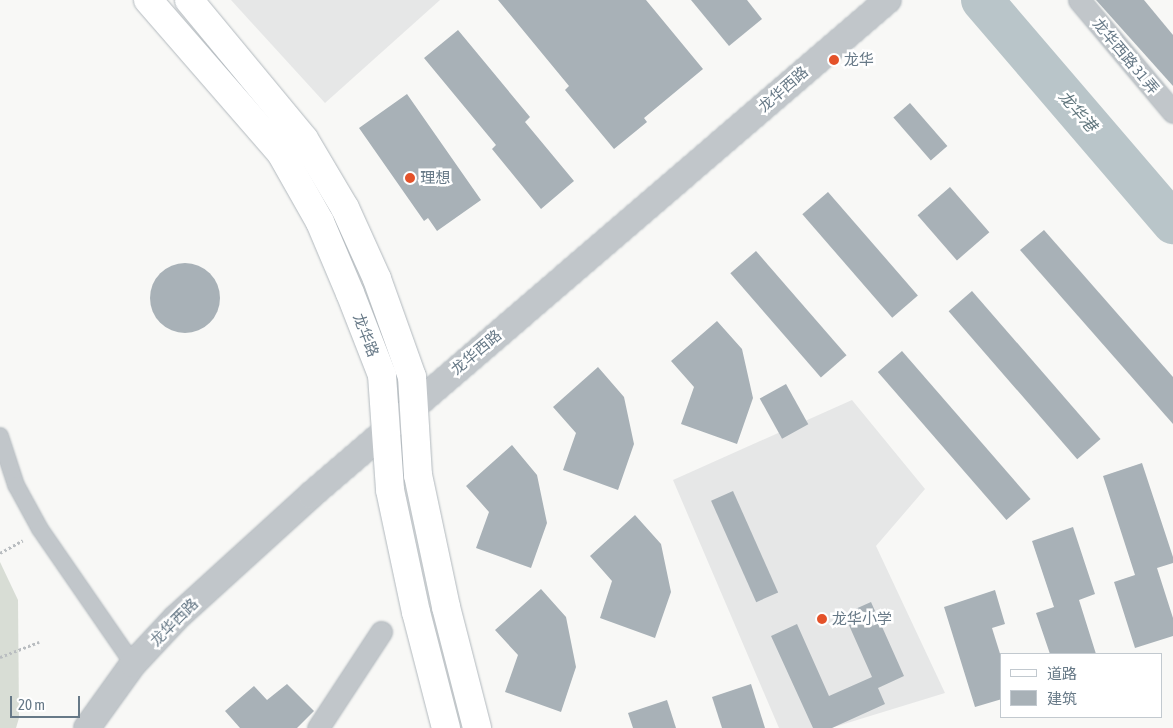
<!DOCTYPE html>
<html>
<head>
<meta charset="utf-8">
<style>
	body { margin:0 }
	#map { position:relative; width:1173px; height:728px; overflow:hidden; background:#f8f8f6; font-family:"Asap Condensed","Noto Sans SC",sans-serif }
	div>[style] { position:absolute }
	.built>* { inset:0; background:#e6e7e7 }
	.green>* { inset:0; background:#d8ddd5 }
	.river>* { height:42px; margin:-21px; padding:0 21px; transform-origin:21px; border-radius:21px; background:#b9c5c9 }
	.building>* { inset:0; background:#a8b1b7; transform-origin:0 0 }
	.round { border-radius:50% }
	.path>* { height:3px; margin-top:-1.5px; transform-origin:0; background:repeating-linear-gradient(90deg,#b9bdc0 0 2.5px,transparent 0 5px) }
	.roads { filter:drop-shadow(0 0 1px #b1b8bd) drop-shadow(0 0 1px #b1b8bd) }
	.pedestrian>* { height:16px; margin:-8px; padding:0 8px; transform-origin:8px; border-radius:8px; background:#c1c6ca }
	.minor>* { height:21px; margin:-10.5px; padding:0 10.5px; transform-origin:10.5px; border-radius:10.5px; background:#c1c6ca }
	.tertiary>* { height:26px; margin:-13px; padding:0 13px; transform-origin:13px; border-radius:13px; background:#c1c6ca }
	.secondary>* { height:28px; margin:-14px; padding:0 14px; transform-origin:14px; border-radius:14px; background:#fff }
	.dots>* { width:14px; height:14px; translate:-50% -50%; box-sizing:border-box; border:2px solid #fff; border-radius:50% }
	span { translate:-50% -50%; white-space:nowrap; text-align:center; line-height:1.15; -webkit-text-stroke:5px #fff; paint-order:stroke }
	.street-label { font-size:15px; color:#677987 }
	.poi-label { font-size:15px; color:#677987 }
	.left { translate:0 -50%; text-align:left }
	.water-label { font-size:16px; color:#5e747b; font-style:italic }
	.legend { position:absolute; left:1000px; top:653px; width:162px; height:65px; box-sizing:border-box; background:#fff; border:1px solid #c2c9cf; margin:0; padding:6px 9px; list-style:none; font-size:15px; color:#677987 }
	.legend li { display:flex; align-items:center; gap:10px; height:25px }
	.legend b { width:25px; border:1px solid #c2c9cf }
	.scale { position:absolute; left:10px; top:696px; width:70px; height:22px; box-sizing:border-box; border:2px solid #677987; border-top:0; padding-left:6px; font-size:15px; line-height:18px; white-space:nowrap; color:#677987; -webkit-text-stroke:4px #fff; paint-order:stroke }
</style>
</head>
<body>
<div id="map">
	<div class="built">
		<div style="clip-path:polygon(231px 0,440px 0,325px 103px)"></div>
		<div style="clip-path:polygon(852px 400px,925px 489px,876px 546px,945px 693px,831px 728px,779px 728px,673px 480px)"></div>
	</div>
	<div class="green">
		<div style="clip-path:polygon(0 562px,18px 600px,19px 718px,16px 728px,0 728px)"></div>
	</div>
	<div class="river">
		<div style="left:982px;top:0;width:294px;rotate:49.4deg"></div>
	</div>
	<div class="building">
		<div style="clip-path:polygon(498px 0,646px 0,703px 69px,644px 118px,647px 122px,614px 149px,565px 90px,569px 86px)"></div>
		<div style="clip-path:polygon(691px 0,747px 0,762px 19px,729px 46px)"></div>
		<div style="clip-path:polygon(1096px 0,1144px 0,1173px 35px,1173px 86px)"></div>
		<div style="clip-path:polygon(458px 30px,530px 117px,525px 122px,574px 181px,541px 209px,492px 149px,496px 145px,424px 58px)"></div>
		<div style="clip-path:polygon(407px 94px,481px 200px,437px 231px,428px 218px,424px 221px,359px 128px)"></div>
		<div style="left:910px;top:103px;width:57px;height:22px;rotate:49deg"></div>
		<div style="left:950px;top:187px;width:60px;height:43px;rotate:49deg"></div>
		<div style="left:828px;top:192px;width:137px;height:34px;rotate:49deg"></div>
		<div style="clip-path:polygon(1044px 230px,1173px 377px,1173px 424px,1020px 250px)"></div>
		<div style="left:756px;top:251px;width:138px;height:34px;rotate:49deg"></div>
		<div class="round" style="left:150px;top:263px;width:70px;height:70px"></div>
		<div style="left:972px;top:291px;width:196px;height:31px;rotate:49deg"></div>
		<div style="clip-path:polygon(717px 321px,742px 349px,753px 398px,737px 444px,681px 424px,694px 387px,671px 361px)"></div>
		<div style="left:902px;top:351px;width:196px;height:32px;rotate:49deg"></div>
		<div style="clip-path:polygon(598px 367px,624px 397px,634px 444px,618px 490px,563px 470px,576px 433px,553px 407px)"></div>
		<div style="left:786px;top:384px;width:46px;height:30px;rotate:61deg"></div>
		<div style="clip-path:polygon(512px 445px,537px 475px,547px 523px,531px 568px,476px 548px,489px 512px,466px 486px)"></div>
		<div style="clip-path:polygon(1142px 463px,1173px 557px,1173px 563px,1157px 568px,1173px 618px,1173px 636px,1135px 648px,1114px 582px,1135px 575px,1103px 476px)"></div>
		<div style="left:733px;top:491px;width:111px;height:24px;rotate:66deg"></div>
		<div style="clip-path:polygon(635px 515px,661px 544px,671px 592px,655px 638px,600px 618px,612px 581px,590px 556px)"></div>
		<div style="clip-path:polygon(1073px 527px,1095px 594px,1079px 600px,1096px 654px,1050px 654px,1036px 613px,1054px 607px,1032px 541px)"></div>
		<div style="clip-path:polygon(541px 589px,566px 617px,576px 667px,561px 712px,505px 692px,518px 655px,495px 630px)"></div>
		<div style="clip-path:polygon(995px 590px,1005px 624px,992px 628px,1002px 660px,1002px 699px,975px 707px,944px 607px)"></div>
		<div style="clip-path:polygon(871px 602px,904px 676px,878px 688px,885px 704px,832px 728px,813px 728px,771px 636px,797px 624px,829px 696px,872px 677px,844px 614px)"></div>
		<div style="clip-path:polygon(287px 684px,314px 711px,297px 728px,240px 728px,225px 711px,254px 686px,267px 700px)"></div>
		<div style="clip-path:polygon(751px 684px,765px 728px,722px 728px,712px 697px)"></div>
		<div style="clip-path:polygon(667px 700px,676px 728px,633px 728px,628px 713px)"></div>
	</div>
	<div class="path">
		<div style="left:0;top:553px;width:26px;rotate:-29deg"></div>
		<div style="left:0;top:657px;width:42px;rotate:-21deg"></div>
	</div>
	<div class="roads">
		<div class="pedestrian">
			<div style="left:0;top:436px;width:52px;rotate:71.9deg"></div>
			<div style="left:16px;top:485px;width:50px;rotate:61.4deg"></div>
			<div style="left:40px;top:529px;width:164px;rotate:55.4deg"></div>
		</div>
		<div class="minor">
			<div style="left:1079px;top:0;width:146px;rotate:50deg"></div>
			<div style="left:318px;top:728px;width:115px;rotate:-56.7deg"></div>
		</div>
		<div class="tertiary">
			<div style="left:87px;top:728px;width:79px;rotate:-54.3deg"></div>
			<div style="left:133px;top:664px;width:63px;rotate:-46.9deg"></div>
			<div style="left:176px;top:618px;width:183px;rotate:-42.3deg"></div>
			<div style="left:311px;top:495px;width:760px;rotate:-40.63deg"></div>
		</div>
		<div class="secondary">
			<div style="left:148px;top:0;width:203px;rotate:49deg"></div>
			<div style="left:281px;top:153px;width:79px;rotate:60.5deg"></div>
			<div style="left:320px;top:222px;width:77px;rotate:67.1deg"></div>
			<div style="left:350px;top:293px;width:88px;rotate:68.7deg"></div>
			<div style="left:382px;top:375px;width:115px;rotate:86deg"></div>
			<div style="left:390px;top:490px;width:125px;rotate:78deg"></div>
			<div style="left:416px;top:612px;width:120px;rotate:75.5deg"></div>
			<div style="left:189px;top:0;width:180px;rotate:50.4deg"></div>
			<div style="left:304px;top:139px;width:80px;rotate:59.3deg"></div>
			<div style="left:345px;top:208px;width:78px;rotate:65.7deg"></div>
			<div style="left:377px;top:279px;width:104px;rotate:70.3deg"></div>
			<div style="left:412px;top:377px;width:98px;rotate:86.5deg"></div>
			<div style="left:418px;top:475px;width:135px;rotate:78deg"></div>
			<div style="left:446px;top:607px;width:125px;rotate:75.6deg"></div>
		</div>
	</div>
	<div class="dots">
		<div style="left:834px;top:60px;background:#e4522a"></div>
		<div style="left:410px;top:178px;background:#e4522a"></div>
		<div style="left:822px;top:619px;background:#e4522a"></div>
	</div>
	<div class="street-label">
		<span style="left:1126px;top:56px;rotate:50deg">龙华西路 31 弄</span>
		<span style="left:783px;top:89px;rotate:-41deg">龙华西路</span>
		<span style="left:366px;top:335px;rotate:69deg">龙华路</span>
		<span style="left:476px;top:352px;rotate:-40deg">龙华西路</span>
		<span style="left:174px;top:622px;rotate:-45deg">龙华西路</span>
	</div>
	<div class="poi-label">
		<span class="left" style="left:844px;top:60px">龙华</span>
		<span class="left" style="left:420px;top:178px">理想</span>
		<span class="left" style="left:832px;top:619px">龙华小学</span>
	</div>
	<div class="water-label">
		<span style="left:1078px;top:111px;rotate:49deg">龙华港</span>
	</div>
	<ul class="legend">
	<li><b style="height:6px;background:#fff"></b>道路</li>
	<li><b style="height:14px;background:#a8b1b7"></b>建筑</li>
	</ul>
	<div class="scale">20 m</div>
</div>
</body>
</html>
